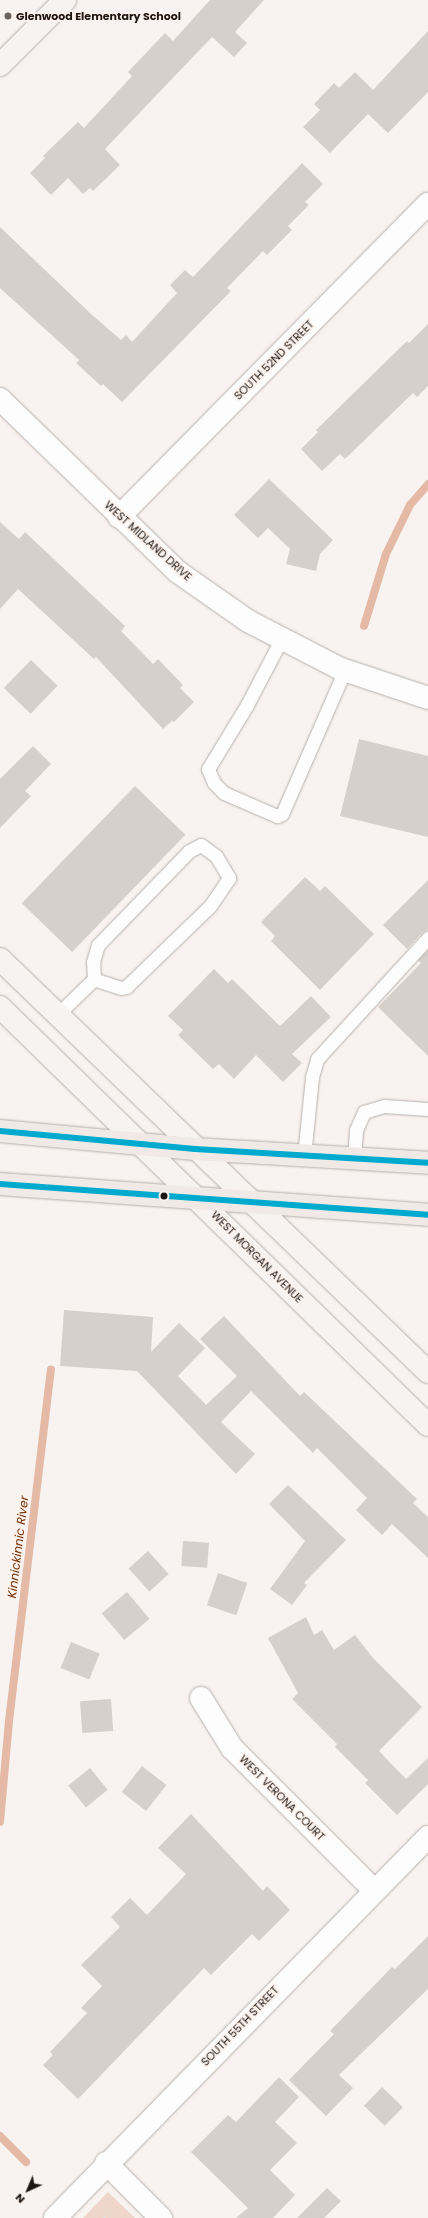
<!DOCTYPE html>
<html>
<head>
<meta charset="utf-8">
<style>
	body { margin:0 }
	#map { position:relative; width:428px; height:2218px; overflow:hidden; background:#f8f3f0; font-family:Poppins,sans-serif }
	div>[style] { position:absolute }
	.green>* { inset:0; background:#eed6cb }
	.stream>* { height:8px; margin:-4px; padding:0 4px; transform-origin:4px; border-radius:4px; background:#e4baa6 }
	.building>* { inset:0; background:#d6d0cc; transform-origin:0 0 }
	.path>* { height:2.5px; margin-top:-1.25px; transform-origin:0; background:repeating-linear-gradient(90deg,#e1dfdf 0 1px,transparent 0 4px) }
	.roads { filter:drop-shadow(0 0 1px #b7b0ad) drop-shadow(0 0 1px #b7b0ad) }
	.lane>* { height:13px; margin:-6.5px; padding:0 6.5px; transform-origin:6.5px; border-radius:6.5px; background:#fefdfd }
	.street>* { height:22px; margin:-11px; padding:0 11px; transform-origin:11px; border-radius:11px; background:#fefdfd }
	.secondary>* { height:22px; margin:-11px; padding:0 11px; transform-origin:11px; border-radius:11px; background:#f6f3f1 }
	.primary>* { height:22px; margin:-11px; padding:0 11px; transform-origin:11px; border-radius:11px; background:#f0e9e5 }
	.bus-1>* { height:6px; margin:-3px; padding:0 3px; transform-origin:3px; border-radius:3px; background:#00a9ce }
	.dots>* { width:11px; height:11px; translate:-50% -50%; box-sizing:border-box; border:2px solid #fcf2ed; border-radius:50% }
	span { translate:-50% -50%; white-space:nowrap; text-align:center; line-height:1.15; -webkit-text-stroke:4px #fcf2ed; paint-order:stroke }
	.poi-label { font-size:11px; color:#1d1511; font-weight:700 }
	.left { translate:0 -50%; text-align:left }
	.street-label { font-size:11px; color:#1d1511 }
	.water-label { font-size:12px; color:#742f03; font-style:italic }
	.north { position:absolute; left:8px; top:2170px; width:40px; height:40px; -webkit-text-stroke:3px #fcf2ed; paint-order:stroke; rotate:224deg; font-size:11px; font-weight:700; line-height:16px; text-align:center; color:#1d1511 }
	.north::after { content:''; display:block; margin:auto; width:14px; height:18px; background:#1d1511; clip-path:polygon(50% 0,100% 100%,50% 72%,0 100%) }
</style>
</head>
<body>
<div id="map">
	<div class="green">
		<div style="clip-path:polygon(108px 2192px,135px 2218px,83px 2218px)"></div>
	</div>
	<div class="stream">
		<div style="left:364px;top:626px;width:75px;rotate:-73deg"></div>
		<div style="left:386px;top:554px;width:55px;rotate:-63.9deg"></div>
		<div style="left:410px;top:505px;width:28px;rotate:-49deg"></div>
		<div style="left:0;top:1822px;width:101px;rotate:-84.9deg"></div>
		<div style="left:9px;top:1721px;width:354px;rotate:-83.2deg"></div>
		<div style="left:0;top:2136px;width:37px;rotate:45deg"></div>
	</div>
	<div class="building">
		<div style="clip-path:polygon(210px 0,264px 0,235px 32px,247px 43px,234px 57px,212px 37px,105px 149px,120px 165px,93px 191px,90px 188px,83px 194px,68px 178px,51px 195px,30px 173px,45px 158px,43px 156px,78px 122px,84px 128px,132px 76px,128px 72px,165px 33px,173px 41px)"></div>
		<div style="clip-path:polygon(428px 31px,428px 92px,388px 133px,368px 114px,330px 153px,303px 127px,320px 110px,314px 104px,334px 83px,339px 88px,355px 72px,373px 90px)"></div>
		<div style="clip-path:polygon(302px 163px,323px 184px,305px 202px,309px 205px,288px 226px,292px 230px,267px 255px,263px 251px,227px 288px,231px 291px,122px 402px,103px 384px,101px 386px,76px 363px,79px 360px,0 288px,0 227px,90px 313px,121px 340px,126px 335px,132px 342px,177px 293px,170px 285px,185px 270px,193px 277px)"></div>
		<div style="clip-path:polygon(428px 324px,428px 386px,417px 397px,413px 393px,345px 459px,340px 454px,322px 471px,301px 449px,318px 432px,316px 430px,407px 341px,409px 343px)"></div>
		<div style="clip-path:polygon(269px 479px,333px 540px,320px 554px,316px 571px,286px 564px,290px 549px,268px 528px,258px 538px,234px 515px)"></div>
		<div style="clip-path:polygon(0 522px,19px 539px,25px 532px,125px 626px,121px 631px,153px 664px,158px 659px,183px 685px,180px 688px,194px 702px,174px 722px,172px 721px,163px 729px,96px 657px,94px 659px,18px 589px,0 609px)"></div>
		<div style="left:31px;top:660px;width:37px;height:39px;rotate:44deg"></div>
		<div style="clip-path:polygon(359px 739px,428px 756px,428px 837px,340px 816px)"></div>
		<div style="clip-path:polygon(33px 746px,51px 764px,25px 791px,31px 796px,0 828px,0 779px)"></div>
		<div style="left:135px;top:786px;width:70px;height:163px;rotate:44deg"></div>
		<div style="clip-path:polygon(305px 877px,320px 891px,325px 886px,374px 934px,320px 990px,271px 941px,275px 936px,261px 922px)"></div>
		<div style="clip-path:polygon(428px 880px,428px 930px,422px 933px,407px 949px,383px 925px)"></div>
		<div style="clip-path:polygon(428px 950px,428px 1056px,378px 1007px,421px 963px,418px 960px)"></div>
		<div style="clip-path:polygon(214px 969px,228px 983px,232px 979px,280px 1026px,311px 996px,331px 1017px,292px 1054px,302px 1063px,283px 1082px,256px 1055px,234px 1079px,219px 1064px,213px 1069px,178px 1035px,183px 1030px,168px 1016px)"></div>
		<div style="clip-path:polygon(64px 1310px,153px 1317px,151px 1352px,179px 1323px,205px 1348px,178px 1376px,206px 1405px,237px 1376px,200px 1339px,224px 1316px,300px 1396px,304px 1392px,417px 1499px,413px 1503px,428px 1517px,428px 1558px,392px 1524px,382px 1535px,356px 1510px,367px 1498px,317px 1448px,313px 1453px,251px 1391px,221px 1422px,255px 1454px,236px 1474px,137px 1371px,60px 1366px)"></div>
		<div style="clip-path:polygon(288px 1485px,346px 1540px,304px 1583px,307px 1585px,292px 1605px,270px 1589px,305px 1541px,269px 1504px)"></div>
		<div style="left:183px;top:1541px;width:26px;height:25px;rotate:4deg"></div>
		<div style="left:148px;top:1551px;width:31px;height:26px;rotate:48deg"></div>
		<div style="left:218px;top:1573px;width:31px;height:34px;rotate:19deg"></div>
		<div style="left:127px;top:1592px;width:35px;height:33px;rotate:50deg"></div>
		<div style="clip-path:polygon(306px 1617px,314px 1635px,322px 1630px,334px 1650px,355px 1635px,373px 1658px,422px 1707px,379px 1751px,406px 1779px,428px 1758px,428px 1784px,397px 1815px,365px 1783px,368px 1780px,335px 1747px,337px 1744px,292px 1699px,298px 1693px,268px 1638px)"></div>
		<div style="left:71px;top:1642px;width:31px;height:28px;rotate:22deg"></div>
		<div style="left:111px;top:1699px;width:32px;height:31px;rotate:86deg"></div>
		<div style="left:142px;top:1766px;width:31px;height:33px;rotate:38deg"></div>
		<div style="left:90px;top:1768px;width:28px;height:28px;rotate:51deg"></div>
		<div style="clip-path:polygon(191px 1814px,263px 1891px,267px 1886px,290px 1910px,259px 1941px,252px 1934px,211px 1975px,204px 1968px,78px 2099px,43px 2065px,53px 2055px,50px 2052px,87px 2013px,81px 2008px,102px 1986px,81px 1965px,120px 1927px,111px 1917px,130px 1898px,147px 1915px,186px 1874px,158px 1848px)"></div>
		<div style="clip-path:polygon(428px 1936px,428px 1989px,339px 2075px,353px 2088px,326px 2116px,289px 2080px,334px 2034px,330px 2031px,392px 1967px,395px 1969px)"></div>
		<div style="clip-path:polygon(279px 2077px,299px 2097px,275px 2122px,297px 2143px,270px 2170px,295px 2195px,273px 2218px,236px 2218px,248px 2208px,191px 2152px,228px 2115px,236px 2122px)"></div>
		<div style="left:382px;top:2087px;width:29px;height:26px;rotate:44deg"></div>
		<div style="clip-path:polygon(327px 2188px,341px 2201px,324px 2218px,297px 2218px)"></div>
	</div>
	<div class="path">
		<div style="left:104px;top:2218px;width:9px;rotate:-49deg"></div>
	</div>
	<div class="roads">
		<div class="lane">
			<div style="left:282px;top:638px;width:76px;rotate:117.6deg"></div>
			<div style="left:247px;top:705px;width:75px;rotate:121.4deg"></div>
			<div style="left:208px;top:769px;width:15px;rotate:67deg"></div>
			<div style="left:214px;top:783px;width:14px;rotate:45deg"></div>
			<div style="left:224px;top:793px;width:58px;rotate:23.5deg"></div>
			<div style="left:277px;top:816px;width:5px;rotate:-22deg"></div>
			<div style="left:282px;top:814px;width:157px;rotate:-66.4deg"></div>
			<div style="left:201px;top:845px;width:19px;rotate:36deg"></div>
			<div style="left:216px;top:856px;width:26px;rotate:59deg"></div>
			<div style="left:229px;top:878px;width:34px;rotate:124deg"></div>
			<div style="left:210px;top:906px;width:117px;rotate:136deg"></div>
			<div style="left:126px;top:987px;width:5px;rotate:169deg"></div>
			<div style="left:121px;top:988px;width:28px;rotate:-162deg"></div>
			<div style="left:94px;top:979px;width:17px;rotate:-93deg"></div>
			<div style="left:93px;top:962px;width:18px;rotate:-74deg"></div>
			<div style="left:98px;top:945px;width:131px;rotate:-45.9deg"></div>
			<div style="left:189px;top:851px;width:13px;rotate:-27deg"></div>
			<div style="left:57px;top:1015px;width:52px;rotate:-44.2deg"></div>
			<div style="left:304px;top:1156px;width:79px;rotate:-84.2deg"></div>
			<div style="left:312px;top:1077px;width:19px;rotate:-74deg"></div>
			<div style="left:317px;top:1059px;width:164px;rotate:-47.5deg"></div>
			<div style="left:354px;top:1159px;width:29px;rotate:-86deg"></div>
			<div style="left:356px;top:1130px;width:20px;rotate:-66deg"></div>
			<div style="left:364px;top:1112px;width:21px;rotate:-17deg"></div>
			<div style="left:384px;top:1106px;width:44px;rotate:3.9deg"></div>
		</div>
		<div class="street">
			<div style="left:0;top:399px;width:248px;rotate:44.2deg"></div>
			<div style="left:178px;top:572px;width:85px;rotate:35deg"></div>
			<div style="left:248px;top:621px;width:105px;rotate:27.3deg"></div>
			<div style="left:341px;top:669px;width:92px;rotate:18.4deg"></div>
			<div style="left:119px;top:517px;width:440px;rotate:-45.4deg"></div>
			<div style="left:201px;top:1698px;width:59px;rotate:58.2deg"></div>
			<div style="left:232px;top:1748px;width:201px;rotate:45deg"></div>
			<div style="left:106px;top:2163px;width:78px;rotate:45deg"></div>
			<div style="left:55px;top:2218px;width:533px;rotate:-45.61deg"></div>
		</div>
		<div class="secondary">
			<div style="left:0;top:65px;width:92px;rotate:-45deg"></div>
			<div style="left:0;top:959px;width:595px;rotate:43.98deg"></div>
			<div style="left:0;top:1007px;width:598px;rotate:44.32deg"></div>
		</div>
		<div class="primary">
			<div style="left:0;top:1131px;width:196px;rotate:5.3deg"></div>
			<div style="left:195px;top:1149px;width:233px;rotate:3.4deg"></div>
			<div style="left:0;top:1184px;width:429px;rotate:4.1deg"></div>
		</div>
	</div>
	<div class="bus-1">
		<div style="left:0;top:1131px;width:196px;rotate:5.3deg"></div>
		<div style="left:195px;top:1149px;width:233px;rotate:3.4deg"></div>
		<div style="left:0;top:1184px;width:429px;rotate:4.1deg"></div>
	</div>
	<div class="dots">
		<div style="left:8px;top:16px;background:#6a635f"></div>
		<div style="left:164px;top:1196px;background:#1d1511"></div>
	</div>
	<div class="poi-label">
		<span class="left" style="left:16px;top:16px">Glenwood Elementary School</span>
	</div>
	<div class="street-label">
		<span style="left:274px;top:360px;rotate:-45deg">SOUTH 52ND STREET</span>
		<span style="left:148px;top:541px;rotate:42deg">WEST MIDLAND DRIVE</span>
		<span style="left:257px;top:1257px;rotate:45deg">WEST MORGAN AVENUE</span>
		<span style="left:282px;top:1798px;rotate:45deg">WEST VERONA COURT</span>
		<span style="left:240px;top:2026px;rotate:-46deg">SOUTH 55TH STREET</span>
	</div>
	<div class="water-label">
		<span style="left:18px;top:1547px;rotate:-83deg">Kinnickinnic River</span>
	</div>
	<div class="north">N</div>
</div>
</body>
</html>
